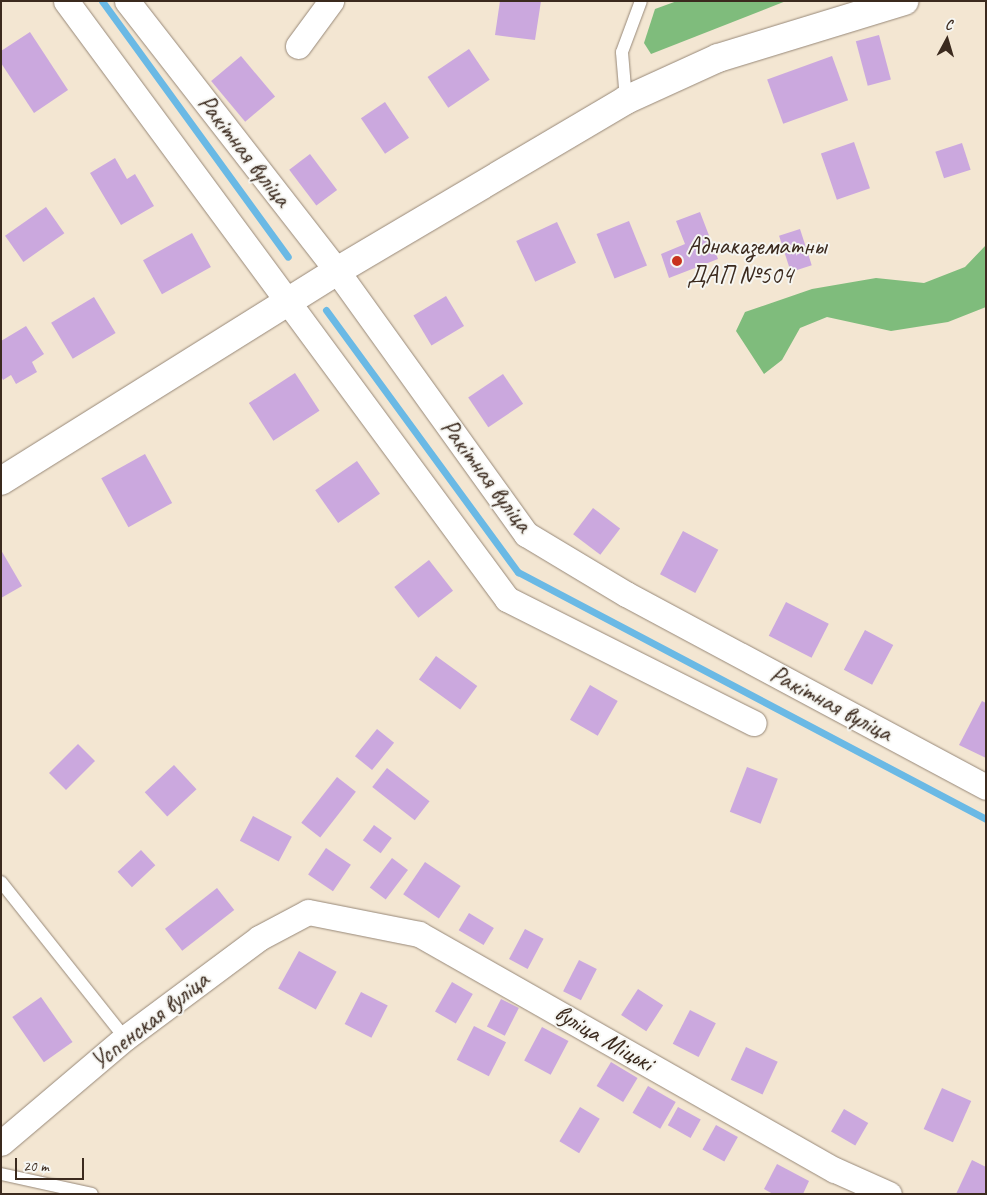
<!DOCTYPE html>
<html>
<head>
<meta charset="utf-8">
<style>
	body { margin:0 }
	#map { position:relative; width:987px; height:1195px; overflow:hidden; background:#f3e6d2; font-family:Caveat,sans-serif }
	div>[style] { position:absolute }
	.forest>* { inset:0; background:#7fbc7c }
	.stream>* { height:7px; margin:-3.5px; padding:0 3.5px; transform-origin:3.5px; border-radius:3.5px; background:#6ab9e5 }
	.building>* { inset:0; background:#cba8de; transform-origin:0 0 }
	.roads { filter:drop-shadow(0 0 1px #978878) drop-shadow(0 0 1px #978878) }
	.service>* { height:12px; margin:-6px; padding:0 6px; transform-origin:6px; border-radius:6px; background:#fff }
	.minor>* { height:25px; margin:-12.5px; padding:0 12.5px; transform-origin:12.5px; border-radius:12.5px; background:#fff }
	.tertiary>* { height:28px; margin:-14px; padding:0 14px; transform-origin:14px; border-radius:14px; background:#fff }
	.dots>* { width:14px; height:14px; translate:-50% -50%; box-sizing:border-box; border:2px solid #f6f6f2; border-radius:50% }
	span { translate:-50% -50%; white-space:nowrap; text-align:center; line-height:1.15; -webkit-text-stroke:4px #f6f6f2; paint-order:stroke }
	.street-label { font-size:25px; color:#3b2a1e }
	.poi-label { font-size:25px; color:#3b2a1e }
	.left { translate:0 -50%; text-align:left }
	.frame { position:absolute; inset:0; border:2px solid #3b2a1e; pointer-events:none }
	.north { position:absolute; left:922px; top:15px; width:50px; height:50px; -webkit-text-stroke:4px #f6f6f2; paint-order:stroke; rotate:6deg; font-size:14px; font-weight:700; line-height:20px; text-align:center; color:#3b2a1e }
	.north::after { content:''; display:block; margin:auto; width:18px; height:22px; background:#3b2a1e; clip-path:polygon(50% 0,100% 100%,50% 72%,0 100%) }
	.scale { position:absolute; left:15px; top:1158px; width:69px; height:22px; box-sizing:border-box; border:2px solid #3b2a1e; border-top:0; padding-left:6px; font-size:15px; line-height:18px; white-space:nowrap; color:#3b2a1e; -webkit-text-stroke:4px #f6f6f2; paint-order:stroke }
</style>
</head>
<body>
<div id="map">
	<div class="forest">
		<div style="clip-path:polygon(677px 1px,786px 1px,651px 54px,644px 43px,655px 9px)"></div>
		<div style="clip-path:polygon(986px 245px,986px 307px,948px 322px,891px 331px,827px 317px,800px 328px,782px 360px,764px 374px,736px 331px,745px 312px,812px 289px,876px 278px,924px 283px,965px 267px)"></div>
	</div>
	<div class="stream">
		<div style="left:102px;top:1px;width:316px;rotate:54deg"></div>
		<div style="left:326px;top:310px;width:325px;rotate:53.8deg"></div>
		<div style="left:518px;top:572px;width:529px;rotate:27.82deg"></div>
	</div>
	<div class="building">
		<div style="clip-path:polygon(500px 1px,541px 1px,535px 40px,495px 35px)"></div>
		<div style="clip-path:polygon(30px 32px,68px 90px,34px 113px,1px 63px,1px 51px)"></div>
		<div style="left:879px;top:35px;width:46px;height:24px;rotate:75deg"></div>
		<div style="left:469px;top:49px;width:37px;height:50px;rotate:56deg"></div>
		<div style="left:241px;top:56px;width:53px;height:39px;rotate:50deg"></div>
		<div style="left:832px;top:56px;width:47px;height:69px;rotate:70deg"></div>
		<div style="left:385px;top:102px;width:43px;height:29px;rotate:56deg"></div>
		<div style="left:854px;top:142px;width:49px;height:35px;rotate:71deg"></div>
		<div style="left:962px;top:143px;width:28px;height:28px;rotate:72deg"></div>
		<div style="left:310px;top:154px;width:45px;height:26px;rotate:53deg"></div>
		<div style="clip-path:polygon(115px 158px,127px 179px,135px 174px,154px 206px,121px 225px,90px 173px)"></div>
		<div style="left:46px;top:207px;width:32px;height:50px;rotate:55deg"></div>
		<div style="clip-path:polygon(700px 212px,718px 259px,669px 278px,661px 254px,685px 244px,676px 221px)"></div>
		<div style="left:629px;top:221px;width:48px;height:35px;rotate:68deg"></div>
		<div style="left:557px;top:222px;width:45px;height:45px;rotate:65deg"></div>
		<div style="left:800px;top:229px;width:38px;height:22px;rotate:72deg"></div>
		<div style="left:192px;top:233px;width:39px;height:56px;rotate:61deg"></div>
		<div style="left:446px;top:296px;width:35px;height:38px;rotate:59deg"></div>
		<div style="left:94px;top:297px;width:42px;height:50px;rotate:59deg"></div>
		<div style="clip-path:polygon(26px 326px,44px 354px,32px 362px,37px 372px,16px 384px,11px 375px,3px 380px,1px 376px,1px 341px)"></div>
		<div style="left:295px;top:373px;width:45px;height:55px;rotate:57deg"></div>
		<div style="left:503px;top:374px;width:36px;height:42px;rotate:56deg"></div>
		<div style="left:145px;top:454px;width:56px;height:50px;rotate:61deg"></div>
		<div style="left:357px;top:461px;width:40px;height:51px;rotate:55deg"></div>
		<div style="left:593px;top:508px;width:34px;height:33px;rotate:37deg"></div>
		<div style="left:683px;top:531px;width:40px;height:49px;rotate:28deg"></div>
		<div style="clip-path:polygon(1px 550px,22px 586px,1px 598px)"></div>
		<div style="left:429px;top:560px;width:39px;height:44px;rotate:52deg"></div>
		<div style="left:786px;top:602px;width:48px;height:38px;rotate:27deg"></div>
		<div style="left:865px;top:630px;width:32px;height:45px;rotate:28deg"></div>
		<div style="left:436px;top:656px;width:51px;height:29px;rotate:36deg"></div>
		<div style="left:590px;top:685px;width:32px;height:40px;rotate:30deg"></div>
		<div style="clip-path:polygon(982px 701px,986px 703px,986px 758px,959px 745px)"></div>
		<div style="left:377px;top:729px;width:22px;height:35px;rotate:39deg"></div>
		<div style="left:78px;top:744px;width:24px;height:41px;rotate:45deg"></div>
		<div style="left:174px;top:765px;width:33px;height:40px;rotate:47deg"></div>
		<div style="left:747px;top:767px;width:33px;height:48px;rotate:21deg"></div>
		<div style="left:387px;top:768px;width:54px;height:24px;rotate:38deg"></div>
		<div style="left:337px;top:777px;width:24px;height:58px;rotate:38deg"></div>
		<div style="left:253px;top:816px;width:44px;height:28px;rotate:28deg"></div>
		<div style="left:374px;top:825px;width:22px;height:19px;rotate:36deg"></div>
		<div style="left:326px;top:848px;width:30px;height:32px;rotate:34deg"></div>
		<div style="left:141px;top:850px;width:21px;height:32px;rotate:47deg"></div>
		<div style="left:392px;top:858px;width:20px;height:37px;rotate:37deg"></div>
		<div style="left:425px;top:862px;width:43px;height:39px;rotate:34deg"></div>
		<div style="left:217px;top:888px;width:28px;height:66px;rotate:52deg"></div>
		<div style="left:469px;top:913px;width:29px;height:20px;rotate:31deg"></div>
		<div style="left:525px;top:929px;width:21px;height:34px;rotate:28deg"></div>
		<div style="left:299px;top:951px;width:43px;height:43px;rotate:29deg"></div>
		<div style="left:579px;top:960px;width:20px;height:35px;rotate:27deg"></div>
		<div style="left:452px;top:982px;width:24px;height:34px;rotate:30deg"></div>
		<div style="left:638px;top:989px;width:30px;height:31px;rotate:33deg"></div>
		<div style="left:361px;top:992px;width:30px;height:36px;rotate:27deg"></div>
		<div style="left:41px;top:997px;width:55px;height:35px;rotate:55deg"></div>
		<div style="left:501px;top:999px;width:20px;height:31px;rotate:27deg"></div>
		<div style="left:690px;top:1010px;width:29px;height:38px;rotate:27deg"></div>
		<div style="left:474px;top:1026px;width:36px;height:38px;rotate:27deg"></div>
		<div style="left:542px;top:1027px;width:30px;height:38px;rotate:28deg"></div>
		<div style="left:746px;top:1047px;width:35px;height:36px;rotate:25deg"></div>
		<div style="left:611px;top:1062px;width:31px;height:28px;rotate:31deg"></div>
		<div style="left:648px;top:1086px;width:32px;height:31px;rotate:30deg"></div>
		<div style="left:942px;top:1088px;width:32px;height:45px;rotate:24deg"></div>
		<div style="left:580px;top:1107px;width:23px;height:40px;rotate:31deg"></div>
		<div style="left:678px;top:1107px;width:26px;height:21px;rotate:29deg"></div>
		<div style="left:844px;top:1109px;width:28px;height:26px;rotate:30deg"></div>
		<div style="left:716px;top:1125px;width:25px;height:28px;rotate:29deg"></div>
		<div style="clip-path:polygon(972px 1160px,986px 1167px,986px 1194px,956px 1194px)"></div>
		<div style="clip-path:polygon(777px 1164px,809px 1181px,803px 1194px,773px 1194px,764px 1189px)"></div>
	</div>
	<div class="roads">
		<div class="service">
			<div style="left:626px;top:100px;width:48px;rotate:-94.8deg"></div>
			<div style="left:622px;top:52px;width:54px;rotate:-69.6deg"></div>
			<div style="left:1px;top:882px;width:199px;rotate:51.5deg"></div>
			<div style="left:1px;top:1174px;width:93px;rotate:12.4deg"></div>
		</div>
		<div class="minor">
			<div style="left:66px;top:1px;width:743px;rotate:53.59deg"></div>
			<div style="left:507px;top:599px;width:276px;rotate:26.7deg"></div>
			<div style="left:127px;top:1px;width:342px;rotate:52.1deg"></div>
			<div style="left:337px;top:271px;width:324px;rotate:54.3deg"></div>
			<div style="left:526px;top:534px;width:117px;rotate:31deg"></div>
			<div style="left:626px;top:594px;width:408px;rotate:28.2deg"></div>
			<div style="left:298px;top:46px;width:56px;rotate:-53.7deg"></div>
			<div style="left:1px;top:1143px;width:162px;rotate:-40.3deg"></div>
			<div style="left:125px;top:1038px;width:167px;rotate:-36.7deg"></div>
			<div style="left:259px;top:938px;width:55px;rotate:-28deg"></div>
			<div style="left:308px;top:912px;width:113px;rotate:11.2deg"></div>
			<div style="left:419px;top:934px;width:478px;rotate:29.6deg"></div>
			<div style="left:835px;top:1170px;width:59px;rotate:24deg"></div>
		</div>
		<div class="tertiary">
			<div style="left:1px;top:481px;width:396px;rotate:-32deg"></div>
			<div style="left:337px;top:271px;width:336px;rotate:-30.6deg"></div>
			<div style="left:626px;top:100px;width:101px;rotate:-24.5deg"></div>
			<div style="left:718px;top:58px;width:195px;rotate:-17deg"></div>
		</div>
	</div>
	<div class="dots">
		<div style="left:677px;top:261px;background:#c8321e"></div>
	</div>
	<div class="street-label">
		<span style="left:244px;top:151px;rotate:52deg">Ракітная вуліца</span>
		<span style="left:486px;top:476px;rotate:53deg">Ракітная вуліца</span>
		<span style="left:831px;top:704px;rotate:28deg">Ракітная вуліца</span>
		<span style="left:150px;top:1021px;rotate:-38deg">Успенская вуліца</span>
		<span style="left:604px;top:1038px;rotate:30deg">вуліца Міцькі</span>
	</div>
	<div class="poi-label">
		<span class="left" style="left:687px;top:261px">Аднаказематны<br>ДАП №504</span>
	</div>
	<div class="frame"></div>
	<div class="north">С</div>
	<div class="scale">20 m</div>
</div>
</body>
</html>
